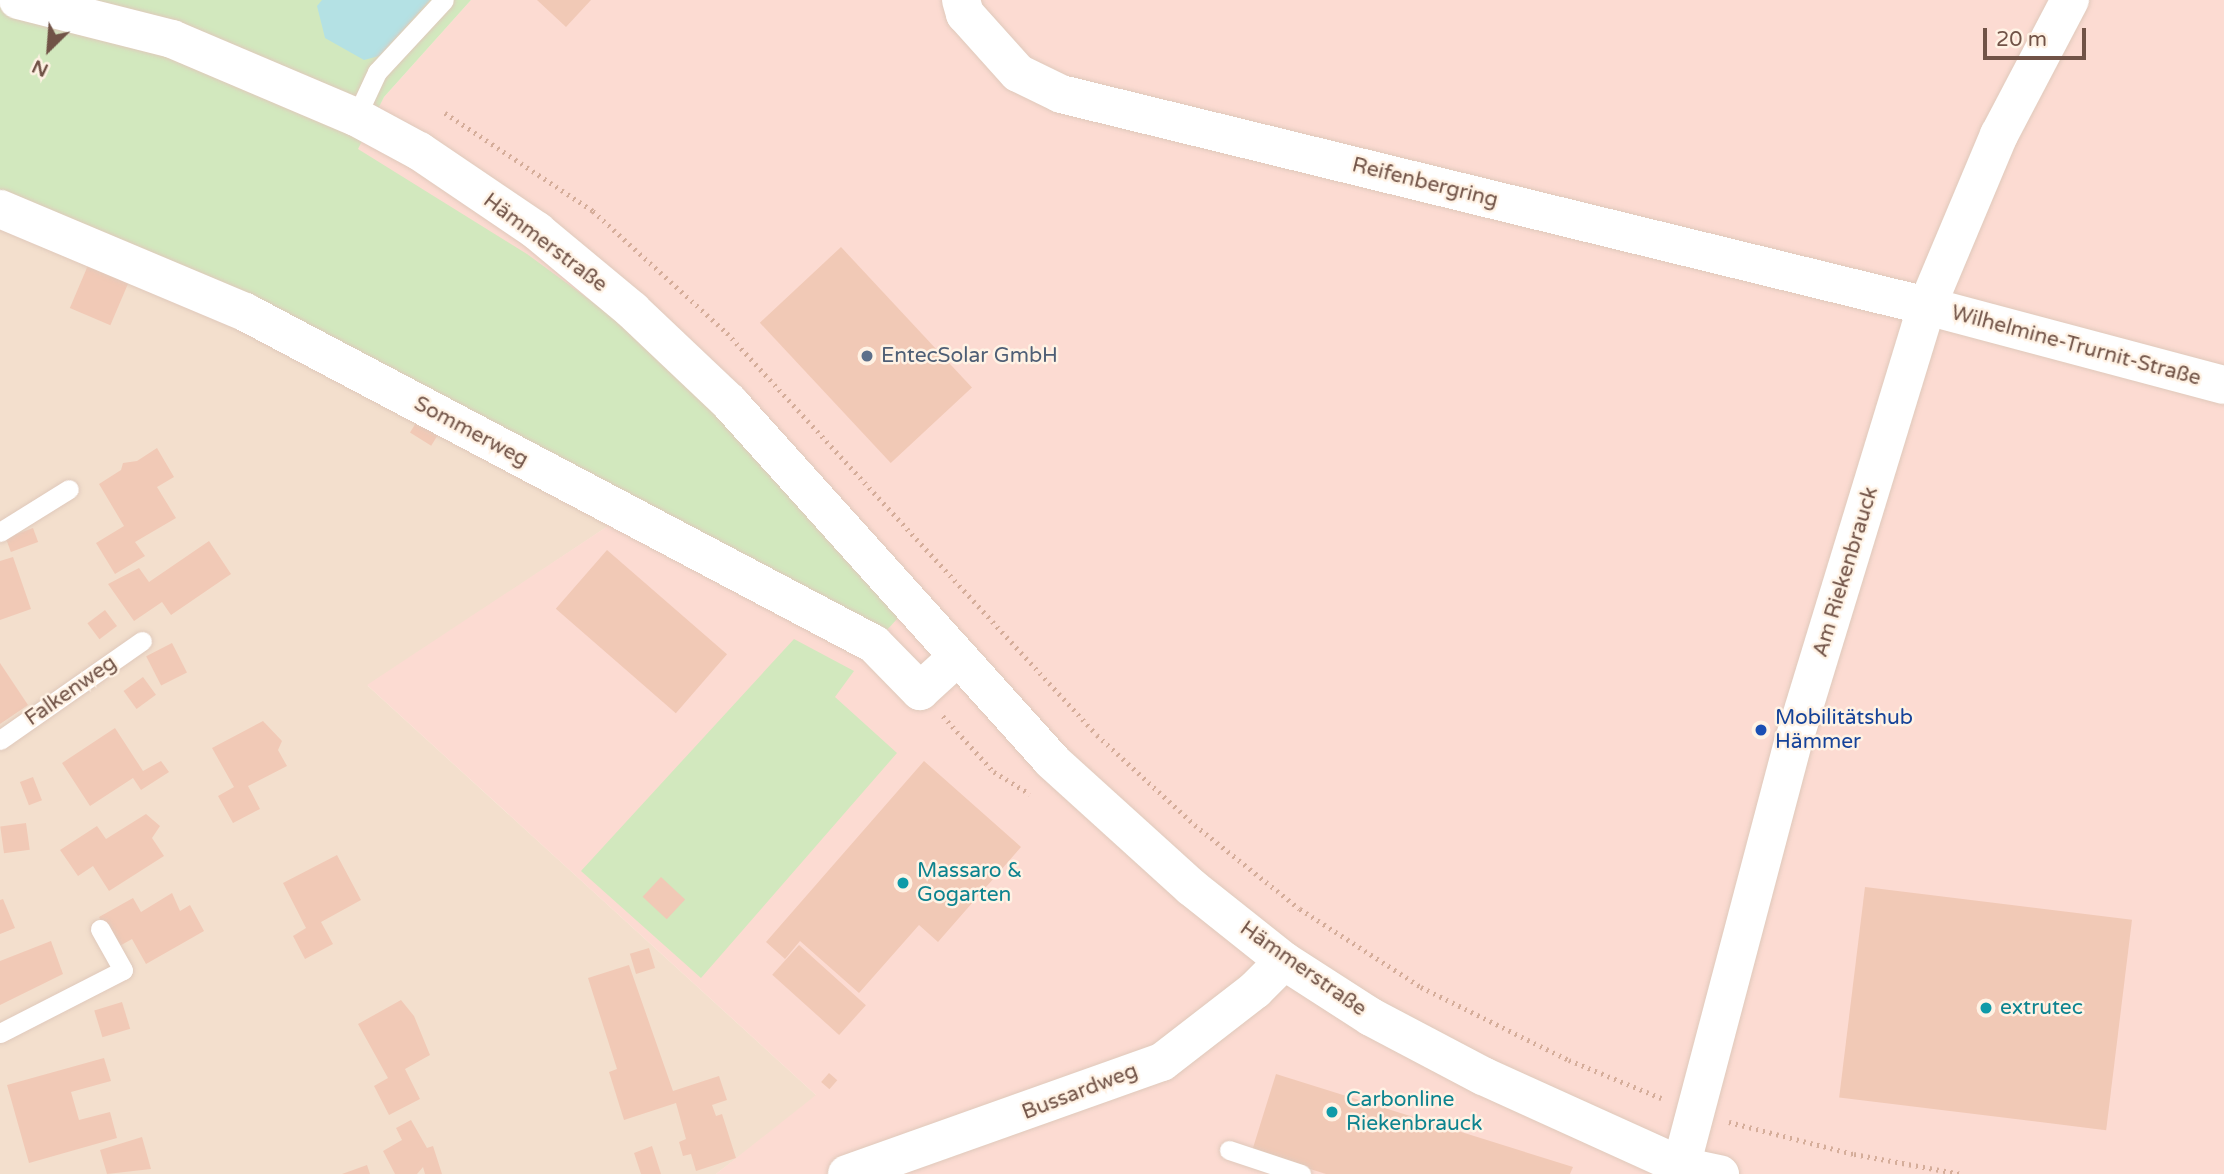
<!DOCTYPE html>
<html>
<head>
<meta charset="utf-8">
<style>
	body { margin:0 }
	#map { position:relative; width:2224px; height:1174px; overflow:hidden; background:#fceede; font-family:"Varela Round",sans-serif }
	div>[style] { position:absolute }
	.residential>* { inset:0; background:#f3dfcd }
	.commercial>* { inset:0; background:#fcdbd2 }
	.green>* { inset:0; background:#d2e8be }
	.water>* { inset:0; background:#b4e1e4 }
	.building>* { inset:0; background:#f1c9b6; transform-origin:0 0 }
	.path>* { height:4.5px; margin-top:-2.25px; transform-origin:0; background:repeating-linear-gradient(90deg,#d5ad9a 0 2px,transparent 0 7px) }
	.roads { filter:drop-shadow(0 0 2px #dfc9bb) drop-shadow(0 0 2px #dfc9bb) }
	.service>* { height:19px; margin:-9.5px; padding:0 9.5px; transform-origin:9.5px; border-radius:9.5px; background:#fff }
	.minor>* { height:38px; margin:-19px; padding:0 19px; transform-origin:19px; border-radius:19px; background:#fff }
	.dots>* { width:19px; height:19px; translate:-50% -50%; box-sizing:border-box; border:4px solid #fff2e4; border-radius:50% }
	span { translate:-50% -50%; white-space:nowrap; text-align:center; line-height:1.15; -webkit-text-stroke:5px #fff2e4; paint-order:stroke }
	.street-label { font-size:21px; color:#715347 }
	.service-label { font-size:21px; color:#4e5e75 }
	.left { translate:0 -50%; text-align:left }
	.transit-label { font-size:21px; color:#164399 }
	.culture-label { font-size:21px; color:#0d838f }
	.north { position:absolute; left:14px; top:14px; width:70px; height:70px; -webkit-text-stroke:5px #fff2e4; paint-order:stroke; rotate:205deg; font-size:19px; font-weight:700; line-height:28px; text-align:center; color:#715347 }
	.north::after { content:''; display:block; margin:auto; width:24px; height:32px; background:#715347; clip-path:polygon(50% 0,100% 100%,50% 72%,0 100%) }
	.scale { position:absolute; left:1983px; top:28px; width:103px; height:32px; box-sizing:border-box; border:4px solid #715347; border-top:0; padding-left:9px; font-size:21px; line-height:24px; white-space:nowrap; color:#715347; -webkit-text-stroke:5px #fff2e4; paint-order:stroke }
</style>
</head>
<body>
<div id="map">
	<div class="residential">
		<div style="clip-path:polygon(0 212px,626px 514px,368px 686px,817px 1096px,716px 1174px,0 1174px)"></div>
	</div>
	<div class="commercial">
		<div style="clip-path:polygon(471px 0,2224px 0,2224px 1174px,716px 1174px,816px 1095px,367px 685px,626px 514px,357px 149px,384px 97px)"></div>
	</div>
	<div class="green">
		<div style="clip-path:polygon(0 0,471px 0,384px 97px,358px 149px,527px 254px,729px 402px,909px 606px,874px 644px,0 212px)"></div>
		<div style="clip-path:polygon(794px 639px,854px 671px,835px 697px,897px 753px,701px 978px,581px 871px)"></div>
	</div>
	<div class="water">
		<div style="clip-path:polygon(322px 0,430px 0,379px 56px,364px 60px,325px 38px,317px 6px)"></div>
	</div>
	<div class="building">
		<div style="clip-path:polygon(537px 0,591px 0,566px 27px)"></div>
		<div style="left:841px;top:247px;width:192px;height:111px;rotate:47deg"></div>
		<div style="left:89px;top:263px;width:44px;height:49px;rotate:23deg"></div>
		<div style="left:419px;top:418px;width:25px;height:17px;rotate:32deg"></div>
		<div style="clip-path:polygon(157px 448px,174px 477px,157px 487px,176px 518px,135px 542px,145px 556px,115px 574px,96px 543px,124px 526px,99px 484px,121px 470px,123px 463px,137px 461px)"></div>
		<div style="left:33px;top:528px;width:15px;height:29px;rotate:70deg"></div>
		<div style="clip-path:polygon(209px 541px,231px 574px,171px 615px,162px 602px,134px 621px,108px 584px,139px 568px,149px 582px)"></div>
		<div style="left:607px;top:550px;width:159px;height:78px;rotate:41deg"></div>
		<div style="clip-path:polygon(13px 557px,31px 609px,0 620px,0 561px)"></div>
		<div style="left:105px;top:610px;width:20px;height:22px;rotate:53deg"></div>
		<div style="left:172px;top:643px;width:33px;height:29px;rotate:63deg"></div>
		<div style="clip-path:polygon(0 663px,28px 705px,0 724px)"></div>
		<div style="left:143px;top:677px;width:22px;height:24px;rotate:54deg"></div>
		<div style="clip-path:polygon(263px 721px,282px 741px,278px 750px,287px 766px,248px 786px,260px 809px,233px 823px,218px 796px,234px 787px,212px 748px)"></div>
		<div style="clip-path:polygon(115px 728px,143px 771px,161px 761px,169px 772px,141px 790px,133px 778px,90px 806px,62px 763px)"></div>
		<div style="clip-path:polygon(924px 761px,1021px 847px,938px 942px,919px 925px,859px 993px,800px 941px,785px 959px,766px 942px)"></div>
		<div style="left:33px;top:777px;width:25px;height:14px;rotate:69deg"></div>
		<div style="clip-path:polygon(146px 814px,160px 826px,152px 838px,164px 856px,109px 891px,93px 866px,78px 876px,60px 850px,97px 826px,106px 839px)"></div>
		<div style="left:26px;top:823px;width:27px;height:26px;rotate:82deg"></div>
		<div style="clip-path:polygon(337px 855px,361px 900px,321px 922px,333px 944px,305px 959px,293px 936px,306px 928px,283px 883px)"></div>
		<div style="left:661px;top:877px;width:33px;height:27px;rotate:43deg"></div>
		<div style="left:1865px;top:887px;width:269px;height:212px;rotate:7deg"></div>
		<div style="clip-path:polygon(172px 893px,180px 911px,190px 905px,204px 931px,146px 964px,132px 939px,116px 948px,99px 917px,133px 898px,141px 912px)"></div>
		<div style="clip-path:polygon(3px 899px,15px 928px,0 934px,0 900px)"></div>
		<div style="clip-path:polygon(51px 941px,63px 974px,0 1005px,0 961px)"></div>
		<div style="left:799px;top:945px;width:90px;height:40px;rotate:42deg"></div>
		<div style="left:649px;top:948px;width:21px;height:20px;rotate:73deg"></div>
		<div style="clip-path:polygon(629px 965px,673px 1091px,719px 1076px,727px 1100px,712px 1105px,716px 1116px,722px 1114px,736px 1158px,696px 1171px,691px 1154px,683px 1156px,679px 1142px,686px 1139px,676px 1103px,624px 1120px,609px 1072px,617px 1069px,588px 978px)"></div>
		<div style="clip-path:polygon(401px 1000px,414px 1016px,430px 1055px,405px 1069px,420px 1099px,389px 1115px,374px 1086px,388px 1078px,358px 1024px)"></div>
		<div style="left:122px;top:1002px;width:28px;height:29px;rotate:73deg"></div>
		<div style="clip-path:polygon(104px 1058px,111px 1081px,71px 1092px,79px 1120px,110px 1112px,117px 1138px,29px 1163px,7px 1085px)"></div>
		<div style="left:829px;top:1073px;width:11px;height:12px;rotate:41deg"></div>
		<div style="clip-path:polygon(1276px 1074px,1573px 1167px,1570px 1174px,1326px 1174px,1252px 1151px)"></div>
		<div style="clip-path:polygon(411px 1120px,427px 1148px,433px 1146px,442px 1174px,425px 1174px,423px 1167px,417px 1174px,395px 1174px,383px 1151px,402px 1140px,396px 1128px)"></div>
		<div style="clip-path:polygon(142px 1137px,151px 1169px,107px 1174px,100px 1150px)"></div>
		<div style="clip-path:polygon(652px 1146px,661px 1174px,641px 1174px,634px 1153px)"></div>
		<div style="clip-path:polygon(367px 1165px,370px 1174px,342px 1174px)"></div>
	</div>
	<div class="path">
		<div style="left:445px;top:113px;width:178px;rotate:33.5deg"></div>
		<div style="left:593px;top:211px;width:181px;rotate:42.3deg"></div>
		<div style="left:727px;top:333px;width:546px;rotate:47.37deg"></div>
		<div style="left:1097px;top:735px;width:133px;rotate:42.6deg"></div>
		<div style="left:1195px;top:825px;width:134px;rotate:38.7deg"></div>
		<div style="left:1300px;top:909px;width:144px;rotate:32.8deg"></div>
		<div style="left:1421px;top:987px;width:165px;rotate:26.3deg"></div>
		<div style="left:1569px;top:1060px;width:100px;rotate:22.4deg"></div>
		<div style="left:943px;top:716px;width:76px;rotate:47.7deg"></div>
		<div style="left:994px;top:772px;width:42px;rotate:31.4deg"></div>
		<div style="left:1729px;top:1122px;width:129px;rotate:14.4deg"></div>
		<div style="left:1854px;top:1154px;width:109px;rotate:10.6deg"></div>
	</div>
	<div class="roads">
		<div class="service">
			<div style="left:356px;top:117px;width:50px;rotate:-65deg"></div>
			<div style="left:377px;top:72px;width:98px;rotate:-47.1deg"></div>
			<div style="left:0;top:532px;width:81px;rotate:-31.9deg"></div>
			<div style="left:0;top:740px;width:173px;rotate:-34.9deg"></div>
			<div style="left:0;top:1033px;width:138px;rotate:-27.1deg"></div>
			<div style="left:123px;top:970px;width:47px;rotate:-119.3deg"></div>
			<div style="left:1229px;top:1150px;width:76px;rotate:18.4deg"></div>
		</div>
		<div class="minor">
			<div style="left:18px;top:0;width:159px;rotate:14.2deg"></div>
			<div style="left:172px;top:39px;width:200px;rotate:23deg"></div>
			<div style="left:356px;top:117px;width:72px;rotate:28.4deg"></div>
			<div style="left:419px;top:151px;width:143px;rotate:34.1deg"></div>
			<div style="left:537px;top:231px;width:124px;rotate:39.7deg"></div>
			<div style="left:632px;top:310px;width:134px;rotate:43.5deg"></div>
			<div style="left:729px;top:402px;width:483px;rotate:48deg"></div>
			<div style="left:1052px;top:761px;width:188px;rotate:42.2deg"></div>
			<div style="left:1191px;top:887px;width:119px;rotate:38.5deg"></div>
			<div style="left:1284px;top:961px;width:103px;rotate:32.8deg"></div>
			<div style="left:1371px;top:1017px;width:127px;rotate:27.8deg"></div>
			<div style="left:1483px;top:1076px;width:217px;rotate:24.4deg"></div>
			<div style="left:1681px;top:1166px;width:40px;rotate:12deg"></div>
			<div style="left:961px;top:0;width:15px;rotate:74deg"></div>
			<div style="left:965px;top:14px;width:79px;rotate:48.1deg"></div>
			<div style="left:1018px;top:73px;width:48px;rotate:26deg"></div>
			<div style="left:1061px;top:94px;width:892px;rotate:13.76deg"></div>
			<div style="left:1927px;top:306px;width:307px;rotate:14.9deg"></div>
			<div style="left:0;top:209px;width:266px;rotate:22.8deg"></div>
			<div style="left:245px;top:312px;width:711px;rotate:27.83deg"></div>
			<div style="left:874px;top:644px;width:66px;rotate:45.6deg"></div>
			<div style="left:920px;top:691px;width:49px;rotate:-42.5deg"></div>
			<div style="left:847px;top:1174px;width:334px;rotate:-19.6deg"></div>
			<div style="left:1162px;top:1062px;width:118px;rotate:-37.7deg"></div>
			<div style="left:1255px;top:990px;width:41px;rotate:-45deg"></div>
			<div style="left:1679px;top:1174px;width:449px;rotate:-75.2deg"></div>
			<div style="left:1794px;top:740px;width:454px;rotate:-73deg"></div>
			<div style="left:1927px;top:306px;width:186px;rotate:-67.2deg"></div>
			<div style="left:1999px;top:135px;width:153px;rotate:-62.3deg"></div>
		</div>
	</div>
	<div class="dots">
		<div style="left:867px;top:356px;background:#5c6f8a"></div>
		<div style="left:1761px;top:730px;background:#1a4fb4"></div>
		<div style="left:903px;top:883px;background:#0f9aa8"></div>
		<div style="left:1986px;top:1008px;background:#0f9aa8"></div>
		<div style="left:1332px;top:1112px;background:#0f9aa8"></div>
	</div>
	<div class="street-label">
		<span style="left:1425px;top:183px;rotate:14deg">Reifenbergring</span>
		<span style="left:545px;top:243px;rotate:37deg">Hämmerstraße</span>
		<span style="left:2076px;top:346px;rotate:15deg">Wilhelmine-Trurnit-Straße</span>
		<span style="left:471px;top:432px;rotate:28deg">Sommerweg</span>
		<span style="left:1846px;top:572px;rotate:-73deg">Am Riekenbrauck</span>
		<span style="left:71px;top:691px;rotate:-35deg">Falkenweg</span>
		<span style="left:1303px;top:969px;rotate:35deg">Hämmerstraße</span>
		<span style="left:1080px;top:1092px;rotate:-21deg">Bussardweg</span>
	</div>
	<div class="service-label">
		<span class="left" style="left:881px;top:356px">EntecSolar GmbH</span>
	</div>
	<div class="transit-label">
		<span class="left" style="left:1775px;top:730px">Mobilitätshub<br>Hämmer</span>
	</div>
	<div class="culture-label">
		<span class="left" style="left:917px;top:883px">Massaro &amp;<br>Gogarten</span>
		<span class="left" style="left:2000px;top:1008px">extrutec</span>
		<span class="left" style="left:1346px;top:1112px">Carbonline<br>Riekenbrauck</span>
	</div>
	<div class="north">N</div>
	<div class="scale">20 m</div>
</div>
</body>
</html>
